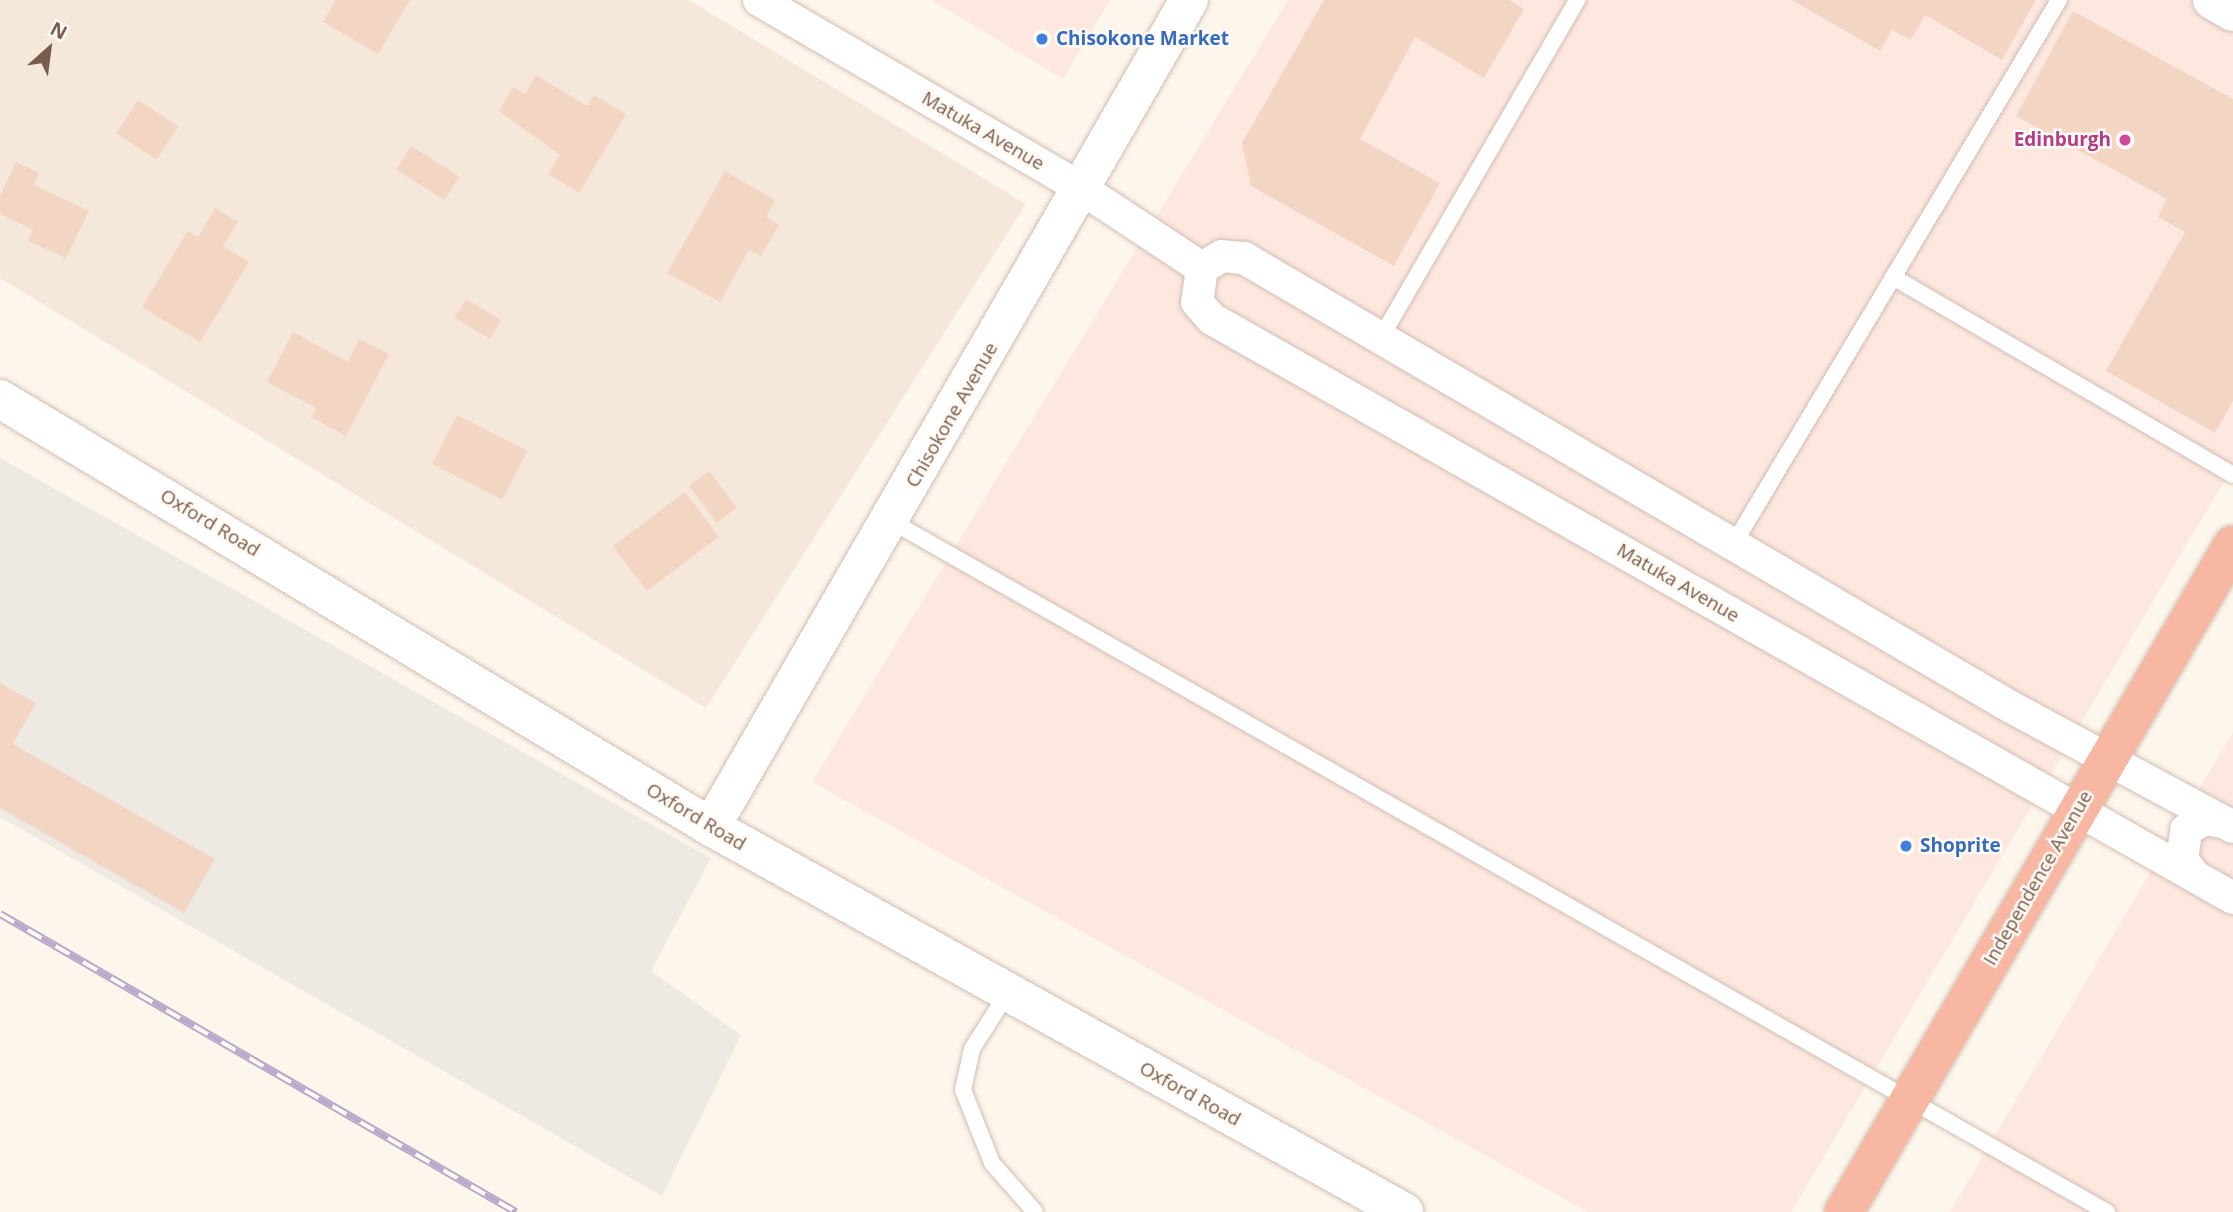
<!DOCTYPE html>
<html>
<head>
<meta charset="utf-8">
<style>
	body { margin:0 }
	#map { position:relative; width:2233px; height:1212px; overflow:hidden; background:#fdf6ec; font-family:"Open Sans",sans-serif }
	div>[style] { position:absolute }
	.residential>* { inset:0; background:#f5e8da }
	.commercial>* { inset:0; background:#fde8e0 }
	.industrial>* { inset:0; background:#efe9e4 }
	.building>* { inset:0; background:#f3d5c3; transform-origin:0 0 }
	.roads { filter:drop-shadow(0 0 2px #d1beb0) drop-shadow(0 0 2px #d1beb0) }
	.lane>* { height:16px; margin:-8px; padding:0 8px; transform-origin:8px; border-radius:8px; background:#fff }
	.street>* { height:32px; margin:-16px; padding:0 16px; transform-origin:16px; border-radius:16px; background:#fff }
	.secondary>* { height:38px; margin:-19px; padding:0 19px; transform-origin:19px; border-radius:19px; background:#fff }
	.highway>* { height:38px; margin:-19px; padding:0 19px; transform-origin:19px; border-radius:19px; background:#f7b7a3 }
	.rail>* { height:8px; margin-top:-4px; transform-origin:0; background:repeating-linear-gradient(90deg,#fffaf3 0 16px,#b9a8c9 0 32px); box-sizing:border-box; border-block:2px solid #b9a8c9 }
	.dots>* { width:19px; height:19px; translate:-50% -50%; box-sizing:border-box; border:4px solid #fffaf3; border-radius:50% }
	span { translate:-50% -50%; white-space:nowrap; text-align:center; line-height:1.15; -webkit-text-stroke:5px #fffaf3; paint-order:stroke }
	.shop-label { font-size:19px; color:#366cbe; font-weight:700 }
	.left { translate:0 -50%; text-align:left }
	.street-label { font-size:19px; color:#7a5c4d }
	.hotel-label { font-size:19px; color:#b23c85; font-weight:700 }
	.right { translate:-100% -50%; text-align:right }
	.north { position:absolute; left:14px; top:14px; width:70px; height:70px; -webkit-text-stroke:5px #fffaf3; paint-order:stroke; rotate:28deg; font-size:19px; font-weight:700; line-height:28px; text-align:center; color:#7a5c4d }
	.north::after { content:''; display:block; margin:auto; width:24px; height:32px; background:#7a5c4d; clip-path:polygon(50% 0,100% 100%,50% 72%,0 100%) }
</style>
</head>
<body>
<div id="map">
	<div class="residential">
		<div style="clip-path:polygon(0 0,689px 0,1026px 204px,706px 708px,0 278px)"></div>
	</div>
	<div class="commercial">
		<div style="clip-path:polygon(931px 0,1110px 0,1063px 79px)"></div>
		<div style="clip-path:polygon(1288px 0,2233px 0,2233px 466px,1791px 1212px,1588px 1212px,812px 782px)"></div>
		<div style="clip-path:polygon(2233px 732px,2233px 1212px,1950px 1212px)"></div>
	</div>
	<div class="industrial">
		<div style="clip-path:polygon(0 458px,711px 858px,651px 971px,741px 1035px,662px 1196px,0 817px)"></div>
	</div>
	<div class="building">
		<div style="clip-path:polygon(336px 0,410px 0,378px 54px,323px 22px)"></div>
		<div style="clip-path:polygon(1324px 0,1509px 0,1524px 9px,1484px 78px,1415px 37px,1360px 139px,1440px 183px,1394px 266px,1251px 186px,1242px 143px)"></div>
		<div style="clip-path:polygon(1792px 0,2036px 0,2002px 60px,1925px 15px,1911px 40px,1892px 30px,1880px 51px)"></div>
		<div style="clip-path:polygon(2073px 11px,2233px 99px,2233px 401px,2215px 433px,2106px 371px,2185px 232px,2158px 217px,2167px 199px,2016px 116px)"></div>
		<div style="clip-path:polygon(536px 75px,587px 106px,594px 95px,626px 114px,579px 193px,548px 174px,560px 155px,499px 111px,513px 87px,525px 94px)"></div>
		<div style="left:138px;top:100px;width:48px;height:40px;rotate:33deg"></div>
		<div style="left:411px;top:146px;width:57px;height:28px;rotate:32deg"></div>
		<div style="clip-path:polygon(16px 162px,39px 173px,34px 185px,89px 211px,66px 258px,28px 241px,33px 230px,0 214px,0 196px)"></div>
		<div style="clip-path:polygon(725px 171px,775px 200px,766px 217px,779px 225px,761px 256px,749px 250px,720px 302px,667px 273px)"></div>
		<div style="clip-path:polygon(215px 208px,238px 222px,223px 246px,249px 262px,200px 342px,142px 307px,188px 231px,198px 237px)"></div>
		<div style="left:466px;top:299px;width:41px;height:22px;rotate:31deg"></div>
		<div style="clip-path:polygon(293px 332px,348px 362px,359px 339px,389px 354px,346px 436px,311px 417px,316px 408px,267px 382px)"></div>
		<div style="left:457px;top:415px;width:79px;height:55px;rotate:27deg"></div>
		<div style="left:709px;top:471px;width:46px;height:25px;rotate:53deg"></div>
		<div style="left:685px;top:492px;width:56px;height:90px;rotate:53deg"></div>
		<div style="clip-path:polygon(0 683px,36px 703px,13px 744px,215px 859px,184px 913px,0 808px)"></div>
	</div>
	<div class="roads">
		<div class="lane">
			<div style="left:1893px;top:277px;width:393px;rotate:30.2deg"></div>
			<div style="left:1380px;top:339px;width:392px;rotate:-59.8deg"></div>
			<div style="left:891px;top:521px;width:1399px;rotate:29.61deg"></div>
			<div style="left:1733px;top:545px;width:635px;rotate:-59.11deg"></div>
			<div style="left:1007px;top:994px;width:65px;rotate:122.5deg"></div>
			<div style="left:972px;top:1049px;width:42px;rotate:102.4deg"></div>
			<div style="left:963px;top:1090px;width:79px;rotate:68.3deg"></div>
			<div style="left:992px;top:1163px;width:65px;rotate:48.7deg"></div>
		</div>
		<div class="street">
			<div style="left:759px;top:0;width:374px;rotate:30.3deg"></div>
			<div style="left:1082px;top:189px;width:144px;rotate:33.4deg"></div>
			<div style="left:2233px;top:827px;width:260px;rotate:-151.6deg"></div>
			<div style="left:2004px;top:703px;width:881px;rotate:-149.65deg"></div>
			<div style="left:1244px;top:258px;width:22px;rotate:-175deg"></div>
			<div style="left:1222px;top:256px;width:23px;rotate:149deg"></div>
			<div style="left:1202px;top:268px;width:34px;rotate:98deg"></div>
			<div style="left:1197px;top:302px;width:23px;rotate:49deg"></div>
			<div style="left:1212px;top:319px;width:1174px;rotate:29.56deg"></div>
			<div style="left:2195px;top:876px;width:21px;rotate:-129deg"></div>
			<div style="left:2182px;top:860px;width:30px;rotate:-82deg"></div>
			<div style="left:2186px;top:830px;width:21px;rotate:-31deg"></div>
			<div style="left:2204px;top:819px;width:20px;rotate:9deg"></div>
		</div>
		<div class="secondary">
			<div style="left:2212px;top:0;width:24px;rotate:30deg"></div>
			<div style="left:0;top:399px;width:830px;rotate:31.05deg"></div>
			<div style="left:711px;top:827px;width:793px;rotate:29.05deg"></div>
			<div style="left:711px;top:827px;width:955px;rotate:-59.97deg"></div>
		</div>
		<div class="highway">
			<div style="left:1844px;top:1212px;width:772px;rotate:-59.75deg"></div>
		</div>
	</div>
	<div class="rail">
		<div style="left:0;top:914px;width:596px;rotate:30.01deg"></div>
	</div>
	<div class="dots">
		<div style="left:1042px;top:39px;background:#3f7fe0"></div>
		<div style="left:2125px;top:140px;background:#d1479c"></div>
		<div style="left:1906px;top:846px;background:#3f7fe0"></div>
	</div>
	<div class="shop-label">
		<span class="left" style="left:1056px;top:39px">Chisokone Market</span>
		<span class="left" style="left:1920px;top:846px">Shoprite</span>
	</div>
	<div class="street-label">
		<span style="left:983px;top:131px;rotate:30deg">Matuka Avenue</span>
		<span style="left:952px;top:415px;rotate:-60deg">Chisokone Avenue</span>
		<span style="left:210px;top:523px;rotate:31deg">Oxford Road</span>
		<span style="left:1678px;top:583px;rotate:30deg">Matuka Avenue</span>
		<span style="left:696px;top:817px;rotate:31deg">Oxford Road</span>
		<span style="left:2038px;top:878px;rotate:-60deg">Independence Avenue</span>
		<span style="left:1190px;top:1094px;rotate:29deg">Oxford Road</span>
	</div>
	<div class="hotel-label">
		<span class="right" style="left:2111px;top:140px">Edinburgh</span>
	</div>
	<div class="north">N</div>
</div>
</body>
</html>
